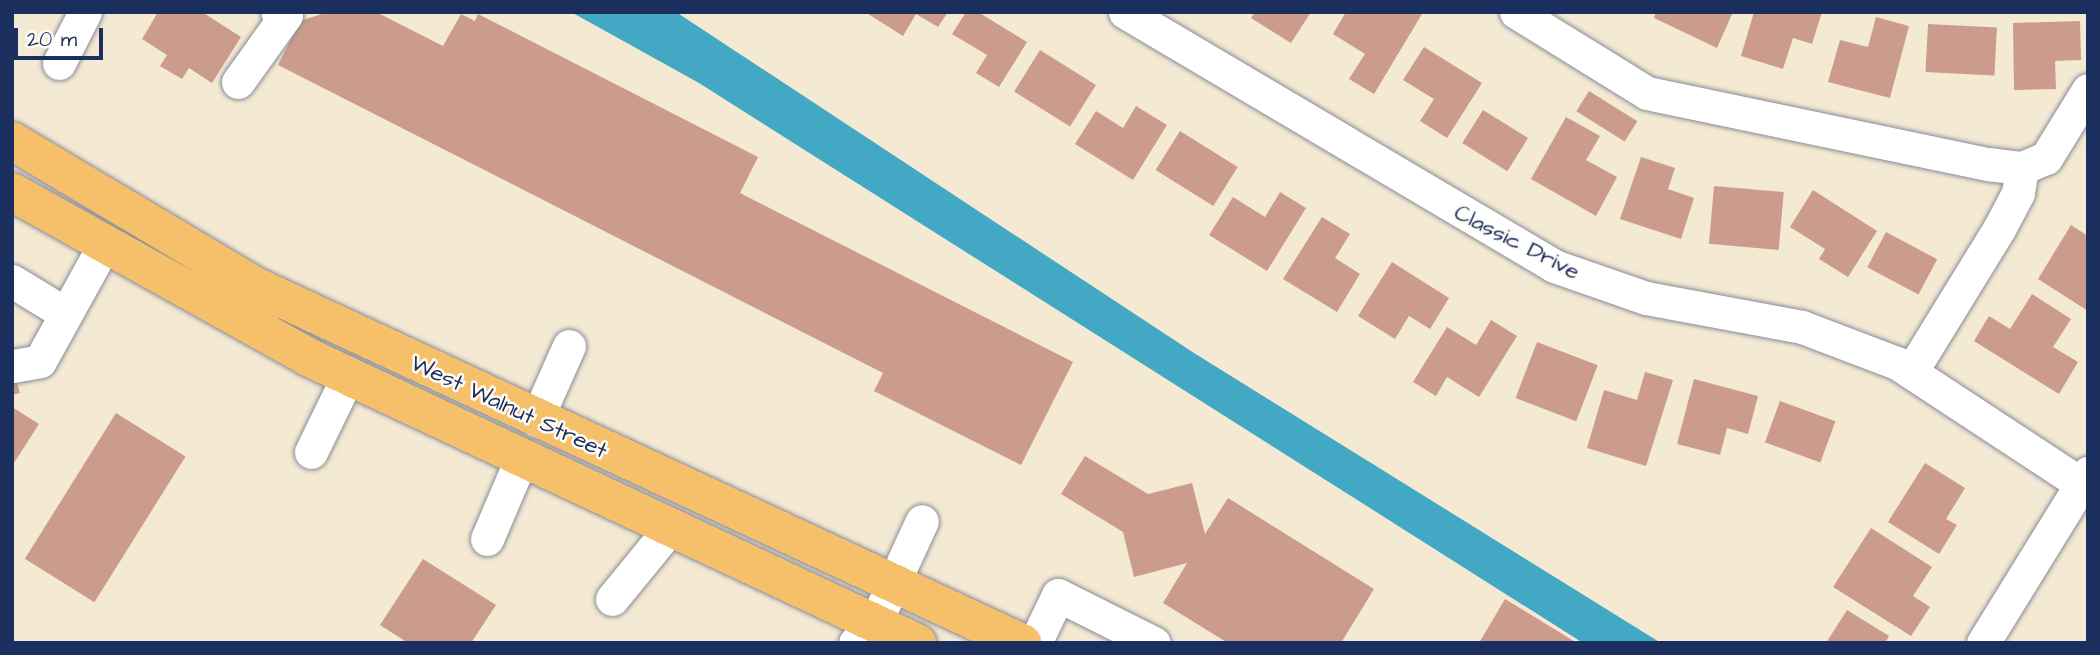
<!DOCTYPE html>
<html>
<head>
<meta charset="utf-8">
<style>
	body { margin:0 }
	#map { position:relative; width:2100px; height:655px; overflow:hidden; background:#f4e9d2; font-family:"Architects Daughter",sans-serif }
	div>[style] { position:absolute }
	.water>* { inset:0; background:#43a8c3 }
	.building>* { inset:0; background:#cb9c8c; transform-origin:0 0 }
	.roads { filter:drop-shadow(0 0 2px #888c98) drop-shadow(0 0 2px #888c98) }
	.minor>* { height:33px; margin:-16.5px; padding:0 16.5px; transform-origin:16.5px; border-radius:16.5px; background:#fff }
	.major>* { height:38px; margin:-19px; padding:0 19px; transform-origin:19px; border-radius:19px; background:#f6c06b }
	span { translate:-50% -50%; white-space:nowrap; text-align:center; line-height:1.15; -webkit-text-stroke:5px #fdfcf7; paint-order:stroke }
	.street-label { font-size:23px; color:#1b2f5e }
	.frame { position:absolute; inset:0; border:14px solid #1b2f5e; pointer-events:none }
	.scale { position:absolute; left:14px; top:28px; width:89px; height:32px; box-sizing:border-box; border:4px solid #1b2f5e; border-top:0; padding-left:9px; font-size:21px; line-height:24px; white-space:nowrap; color:#1b2f5e; -webkit-text-stroke:5px #fdfcf7; paint-order:stroke }
</style>
</head>
<body>
<div id="map">
	<div class="water">
		<div style="clip-path:polygon(571px 12px,676px 12px,1194px 353px,1661px 643px,1583px 643px,699px 83px)"></div>
	</div>
	<div class="building">
		<div style="clip-path:polygon(158px 12px,202px 12px,241px 37px,212px 83px,189px 68px,182px 79px,160px 66px,167px 55px,142px 39px)"></div>
		<div style="clip-path:polygon(328px 12px,376px 12px,443px 46px,461px 14px,475px 21px,478px 14px,758px 157px,740px 193px,1073px 362px,1021px 465px,874px 391px,883px 373px,278px 65px,300px 21px)"></div>
		<div style="clip-path:polygon(865px 12px,948px 12px,938px 27px,916px 14px,903px 36px)"></div>
		<div style="clip-path:polygon(966px 12px,978px 12px,1027px 42px,999px 87px,976px 73px,987px 55px,952px 34px)"></div>
		<div style="clip-path:polygon(1255px 12px,1311px 12px,1291px 43px,1251px 18px)"></div>
		<div style="clip-path:polygon(1346px 12px,1422px 14px,1374px 94px,1349px 79px,1365px 54px,1333px 34px)"></div>
		<div style="clip-path:polygon(1656px 12px,1733px 12px,1717px 48px,1654px 18px)"></div>
		<div style="clip-path:polygon(1754px 12px,1822px 12px,1812px 44px,1793px 38px,1783px 69px,1741px 56px)"></div>
		<div style="clip-path:polygon(1876px 17px,1909px 26px,1890px 98px,1828px 82px,1840px 40px,1868px 47px)"></div>
		<div style="clip-path:polygon(2080px 21px,2081px 60px,2055px 61px,2056px 89px,2014px 90px,2013px 23px)"></div>
		<div style="left:1928px;top:24px;width:69px;height:48px;rotate:3deg"></div>
		<div style="clip-path:polygon(1424px 47px,1482px 83px,1447px 138px,1420px 121px,1434px 99px,1403px 80px)"></div>
		<div style="left:1040px;top:50px;width:66px;height:49px;rotate:32deg"></div>
		<div style="left:1589px;top:91px;width:57px;height:24px;rotate:32deg"></div>
		<div style="clip-path:polygon(1136px 106px,1167px 125px,1133px 180px,1075px 144px,1096px 111px,1123px 128px)"></div>
		<div style="left:1483px;top:110px;width:53px;height:39px;rotate:32deg"></div>
		<div style="clip-path:polygon(1566px 117px,1600px 136px,1586px 160px,1617px 177px,1596px 216px,1531px 179px)"></div>
		<div style="left:1180px;top:131px;width:68px;height:46px;rotate:32deg"></div>
		<div style="clip-path:polygon(1641px 157px,1675px 168px,1668px 189px,1694px 198px,1681px 239px,1620px 219px)"></div>
		<div style="left:1714px;top:186px;width:70px;height:58px;rotate:5deg"></div>
		<div style="clip-path:polygon(1813px 190px,1877px 231px,1848px 277px,1819px 259px,1825px 249px,1790px 227px)"></div>
		<div style="clip-path:polygon(1280px 192px,1306px 208px,1267px 271px,1209px 235px,1233px 197px,1265px 217px)"></div>
		<div style="clip-path:polygon(1322px 217px,1350px 234px,1335px 258px,1360px 274px,1337px 312px,1283px 279px)"></div>
		<div style="clip-path:polygon(2071px 225px,2088px 236px,2088px 311px,2038px 279px)"></div>
		<div style="left:1886px;top:232px;width:58px;height:40px;rotate:28deg"></div>
		<div style="clip-path:polygon(1392px 262px,1449px 298px,1430px 329px,1409px 316px,1395px 339px,1358px 316px)"></div>
		<div style="clip-path:polygon(2032px 294px,2071px 319px,2053px 347px,2078px 362px,2059px 394px,1974px 341px,1989px 316px,2010px 329px)"></div>
		<div style="clip-path:polygon(1491px 320px,1517px 336px,1479px 397px,1447px 377px,1436px 396px,1413px 382px,1447px 327px,1476px 345px)"></div>
		<div style="left:1537px;top:342px;width:65px;height:60px;rotate:21deg"></div>
		<div style="clip-path:polygon(12px 366px,20px 393px,12px 395px)"></div>
		<div style="clip-path:polygon(1645px 372px,1673px 380px,1646px 466px,1587px 448px,1604px 390px,1637px 400px)"></div>
		<div style="clip-path:polygon(1694px 379px,1758px 396px,1748px 434px,1727px 428px,1720px 455px,1677px 444px)"></div>
		<div style="left:1780px;top:401px;width:59px;height:44px;rotate:20deg"></div>
		<div style="clip-path:polygon(12px 407px,39px 424px,12px 466px)"></div>
		<div style="left:116px;top:413px;width:82px;height:172px;rotate:32deg"></div>
		<div style="clip-path:polygon(1085px 456px,1148px 494px,1192px 483px,1205px 534px,1228px 498px,1374px 589px,1341px 643px,1228px 643px,1163px 603px,1187px 563px,1134px 577px,1123px 532px,1061px 494px)"></div>
		<div style="clip-path:polygon(1925px 463px,1965px 488px,1946px 519px,1957px 525px,1939px 554px,1888px 522px)"></div>
		<div style="clip-path:polygon(1871px 528px,1932px 567px,1913px 596px,1930px 607px,1911px 636px,1833px 587px)"></div>
		<div style="clip-path:polygon(423px 559px,496px 605px,471px 643px,408px 643px,380px 625px)"></div>
		<div style="clip-path:polygon(1505px 599px,1577px 643px,1479px 643px)"></div>
		<div style="clip-path:polygon(1847px 610px,1889px 636px,1885px 643px,1826px 643px)"></div>
	</div>
	<div class="roads">
		<div class="minor">
			<div style="left:1125px;top:12px;width:499px;rotate:30.6deg"></div>
			<div style="left:1554px;top:266px;width:97px;rotate:19.2deg"></div>
			<div style="left:1646px;top:298px;width:159px;rotate:10.5deg"></div>
			<div style="left:1802px;top:327px;width:102px;rotate:20.8deg"></div>
			<div style="left:1897px;top:363px;width:220px;rotate:33.3deg"></div>
			<div style="left:1516px;top:12px;width:154px;rotate:31.7deg"></div>
			<div style="left:1647px;top:93px;width:348px;rotate:11.8deg"></div>
			<div style="left:1988px;top:164px;width:34px;rotate:7deg"></div>
			<div style="left:2022px;top:168px;width:26px;rotate:-23deg"></div>
			<div style="left:2046px;top:158px;width:80px;rotate:-58.3deg"></div>
			<div style="left:59px;top:63px;width:57px;rotate:-63deg"></div>
			<div style="left:238px;top:82px;width:82px;rotate:-54.4deg"></div>
			<div style="left:286px;top:15px;width:9px;rotate:-162deg"></div>
			<div style="left:12px;top:281px;width:63px;rotate:31.4deg"></div>
			<div style="left:13px;top:366px;width:27px;rotate:-10deg"></div>
			<div style="left:40px;top:361px;width:132px;rotate:-61.1deg"></div>
			<div style="left:1911px;top:372px;width:168px;rotate:-58.4deg"></div>
			<div style="left:1999px;top:229px;width:41px;rotate:-62.2deg"></div>
			<div style="left:2018px;top:193px;width:25px;rotate:-81deg"></div>
			<div style="left:536px;top:420px;width:81px;rotate:-66deg"></div>
			<div style="left:311px;top:452px;width:85px;rotate:-64deg"></div>
			<div style="left:487px;top:539px;width:89px;rotate:-66.9deg"></div>
			<div style="left:612px;top:599px;width:93px;rotate:-50.7deg"></div>
			<div style="left:855px;top:643px;width:28px;rotate:-45deg"></div>
			<div style="left:875px;top:623px;width:112px;rotate:-65.3deg"></div>
			<div style="left:1035px;top:643px;width:53px;rotate:-64.4deg"></div>
			<div style="left:1058px;top:595px;width:107px;rotate:26.6deg"></div>
			<div style="left:1983px;top:643px;width:200px;rotate:-58.3deg"></div>
		</div>
		<div class="major">
			<div style="left:12px;top:141px;width:287px;rotate:30.8deg"></div>
			<div style="left:259px;top:288px;width:842px;rotate:24.95deg"></div>
			<div style="left:12px;top:192px;width:341px;rotate:29.1deg"></div>
			<div style="left:310px;top:358px;width:671px;rotate:25.15deg"></div>
		</div>
	</div>
	<div class="street-label">
		<span style="left:1517px;top:242px;rotate:27deg">Classic Drive</span>
		<span style="left:509px;top:407px;rotate:25deg">West Walnut Street</span>
	</div>
	<div class="frame"></div>
	<div class="scale">20 m</div>
</div>
</body>
</html>
